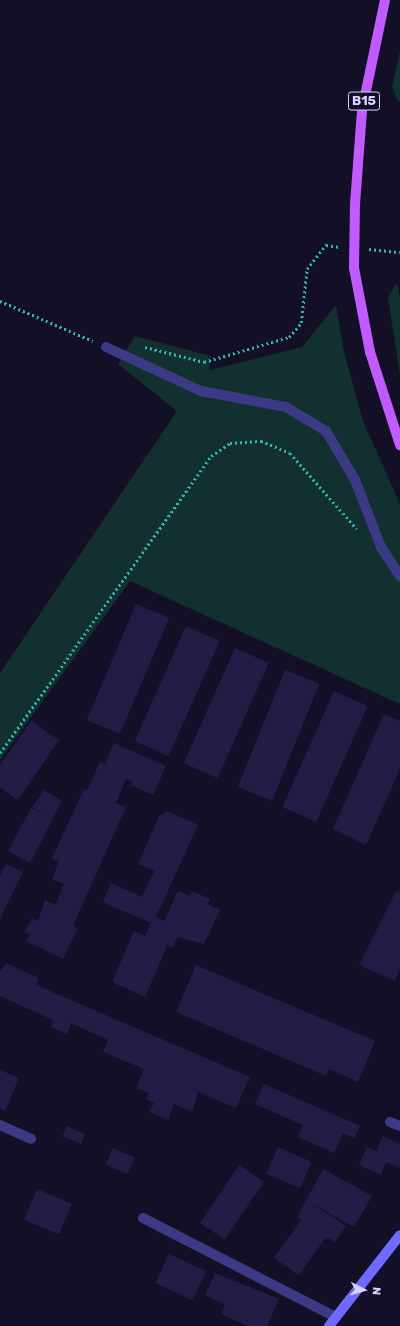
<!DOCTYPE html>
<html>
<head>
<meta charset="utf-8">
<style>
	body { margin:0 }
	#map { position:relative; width:400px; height:1326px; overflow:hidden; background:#130f26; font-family:Rubik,sans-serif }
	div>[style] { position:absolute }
	.green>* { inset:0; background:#12302f }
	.building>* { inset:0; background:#241b47; transform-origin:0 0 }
	.path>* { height:2.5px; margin-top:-1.25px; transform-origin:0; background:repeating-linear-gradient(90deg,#2fb8b0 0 2px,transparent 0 5px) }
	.lane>* { height:10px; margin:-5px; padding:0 5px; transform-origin:5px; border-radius:5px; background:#3d3a85 }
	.street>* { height:10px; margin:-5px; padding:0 5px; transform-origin:5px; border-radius:5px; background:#3d3a85 }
	.secondary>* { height:10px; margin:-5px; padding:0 5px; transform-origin:5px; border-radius:5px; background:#6f6bff }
	.primary>* { height:10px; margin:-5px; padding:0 5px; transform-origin:5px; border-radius:5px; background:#c25bff }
	.primary-bridge>* { height:10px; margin:-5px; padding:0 5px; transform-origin:5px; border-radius:5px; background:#c25bff }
	span { translate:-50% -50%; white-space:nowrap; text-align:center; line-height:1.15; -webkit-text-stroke:3px #130f26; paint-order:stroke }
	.shield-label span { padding:1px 3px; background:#130f26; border:1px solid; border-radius:3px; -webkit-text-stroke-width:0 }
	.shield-label { font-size:13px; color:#d9d4ff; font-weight:700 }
	.north { position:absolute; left:344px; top:1270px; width:40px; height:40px; -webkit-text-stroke:3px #130f26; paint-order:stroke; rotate:95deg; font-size:11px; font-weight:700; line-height:16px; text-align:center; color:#d9d4ff }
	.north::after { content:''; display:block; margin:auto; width:14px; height:18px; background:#d9d4ff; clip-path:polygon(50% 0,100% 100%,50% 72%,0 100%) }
</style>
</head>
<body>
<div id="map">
	<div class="green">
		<div style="clip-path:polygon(400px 51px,400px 101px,398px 102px,392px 87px)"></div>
		<div style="clip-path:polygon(397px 283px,400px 297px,400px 376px,388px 297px)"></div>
		<div style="clip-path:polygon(336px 305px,344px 352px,363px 421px,400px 504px,400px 704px,130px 581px,0 760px,0 673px,177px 411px,118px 364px,135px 336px,211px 356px,209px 370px,302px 347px)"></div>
	</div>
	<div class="building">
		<div style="left:136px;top:604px;width:36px;height:126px;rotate:23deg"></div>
		<div style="left:186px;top:626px;width:37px;height:126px;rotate:24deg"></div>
		<div style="left:235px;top:648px;width:37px;height:126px;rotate:24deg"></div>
		<div style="left:285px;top:670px;width:37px;height:126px;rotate:22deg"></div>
		<div style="left:334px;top:691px;width:37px;height:127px;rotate:24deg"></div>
		<div style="clip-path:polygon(384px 714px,400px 721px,400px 769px,366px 845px,333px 829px)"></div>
		<div style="clip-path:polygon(31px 721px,59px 740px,18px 800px,0 788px,0 765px)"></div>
		<div style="clip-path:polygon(114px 743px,166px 766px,153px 795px,131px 785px,133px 782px,126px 779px,116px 803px,126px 807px,73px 926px,78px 928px,63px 959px,26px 941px,30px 935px,24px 932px,32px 918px,38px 921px,45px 900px,55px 905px,64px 884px,52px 879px,59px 862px,52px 858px,84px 789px,87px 790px,100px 762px,105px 764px)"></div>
		<div style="clip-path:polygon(44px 790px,62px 801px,30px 863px,8px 851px,31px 808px,48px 817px,32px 807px)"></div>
		<div style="clip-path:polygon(167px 811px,198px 825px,156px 917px,164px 921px,178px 891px,190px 896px,192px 891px,210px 899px,208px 904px,220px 910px,204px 944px,178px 937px,172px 948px,167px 946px,145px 997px,112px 982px,134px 931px,145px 936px,151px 923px,103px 902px,111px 883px,142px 897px,154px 871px,138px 864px,159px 816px)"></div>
		<div style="clip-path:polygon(6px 864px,23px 872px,0 919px,0 876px)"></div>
		<div style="clip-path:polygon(396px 891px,400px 893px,400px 969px,395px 981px,359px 965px)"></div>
		<div style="clip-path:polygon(6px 963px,39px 978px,36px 985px,250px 1077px,236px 1108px,198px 1092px,192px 1112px,174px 1104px,168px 1120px,149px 1112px,154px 1103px,146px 1099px,149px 1093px,136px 1088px,144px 1069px,103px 1052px,108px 1040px,71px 1023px,67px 1034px,51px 1027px,53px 1020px,0 996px,0 971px)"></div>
		<div style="clip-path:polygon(196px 965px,375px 1041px,358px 1082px,329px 1069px,326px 1076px,176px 1012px)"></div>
		<div style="clip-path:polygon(0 1070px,19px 1078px,5px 1111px,0 1108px)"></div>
		<div style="clip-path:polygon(264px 1084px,360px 1126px,354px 1138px,343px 1133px,334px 1153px,298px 1137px,303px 1125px,255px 1104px)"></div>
		<div style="left:67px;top:1126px;width:20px;height:11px;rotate:24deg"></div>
		<div style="clip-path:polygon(383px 1136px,400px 1144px,400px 1168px,386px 1162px,381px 1175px,359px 1165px,367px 1147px,376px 1151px)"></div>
		<div style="left:278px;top:1147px;width:37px;height:29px;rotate:24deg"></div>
		<div style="left:113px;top:1148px;width:24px;height:18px;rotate:24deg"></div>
		<div style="left:239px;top:1165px;width:30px;height:70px;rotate:34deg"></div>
		<div style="clip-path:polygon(323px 1169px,372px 1196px,354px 1227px,311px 1203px,346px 1226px,335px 1242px,326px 1237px,299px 1275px,274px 1258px,301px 1220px,297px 1217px)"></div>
		<div style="left:37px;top:1189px;width:38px;height:33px;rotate:23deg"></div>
		<div style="left:169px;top:1254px;width:41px;height:32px;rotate:25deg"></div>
		<div style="clip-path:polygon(215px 1273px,279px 1299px,267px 1326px,248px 1326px,221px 1314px,225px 1305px,205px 1295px)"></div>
	</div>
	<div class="path">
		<div style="left:369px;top:249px;width:31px;rotate:6deg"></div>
		<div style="left:0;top:301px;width:101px;rotate:23.3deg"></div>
		<div style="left:145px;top:347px;width:61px;rotate:14.3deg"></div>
		<div style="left:204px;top:362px;width:89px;rotate:-16.4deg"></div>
		<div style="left:289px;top:337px;width:18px;rotate:-49deg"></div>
		<div style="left:301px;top:323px;width:54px;rotate:-83.7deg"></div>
		<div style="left:307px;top:269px;width:31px;rotate:-52deg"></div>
		<div style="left:326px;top:245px;width:14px;rotate:8deg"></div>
		<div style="left:0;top:753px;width:364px;rotate:-54.6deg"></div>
		<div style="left:211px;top:456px;width:23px;rotate:-34deg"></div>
		<div style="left:230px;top:443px;width:31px;rotate:-4deg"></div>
		<div style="left:261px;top:441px;width:31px;rotate:22deg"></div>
		<div style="left:290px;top:453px;width:101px;rotate:48.6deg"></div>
	</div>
	<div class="lane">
		<div style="left:106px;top:347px;width:105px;rotate:24.9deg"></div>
		<div style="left:201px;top:391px;width:86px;rotate:10.7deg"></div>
		<div style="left:286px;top:407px;width:47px;rotate:31deg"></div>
		<div style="left:326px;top:431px;width:57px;rotate:59.4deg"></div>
		<div style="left:355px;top:480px;width:72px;rotate:68.8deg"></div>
		<div style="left:381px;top:547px;width:35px;rotate:57deg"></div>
		<div style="left:390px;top:1122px;width:11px;rotate:22deg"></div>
		<div style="left:143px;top:1218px;width:217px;rotate:27.2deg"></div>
	</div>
	<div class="street">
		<div style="left:0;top:1125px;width:34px;rotate:24deg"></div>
	</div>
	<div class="secondary">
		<div style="left:329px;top:1326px;width:115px;rotate:-52deg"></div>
	</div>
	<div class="primary">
		<div style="left:355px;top:204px;width:94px;rotate:-85.7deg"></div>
		<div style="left:362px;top:110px;width:112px;rotate:-78.2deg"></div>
		<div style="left:354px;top:268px;width:86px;rotate:79.2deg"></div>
		<div style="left:370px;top:352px;width:98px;rotate:72.1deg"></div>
	</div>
	<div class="primary-bridge">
		<div style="left:354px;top:268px;width:64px;rotate:-89.1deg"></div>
	</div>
	<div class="shield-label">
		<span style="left:364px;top:101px">B15</span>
	</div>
	<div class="north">N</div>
</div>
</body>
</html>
